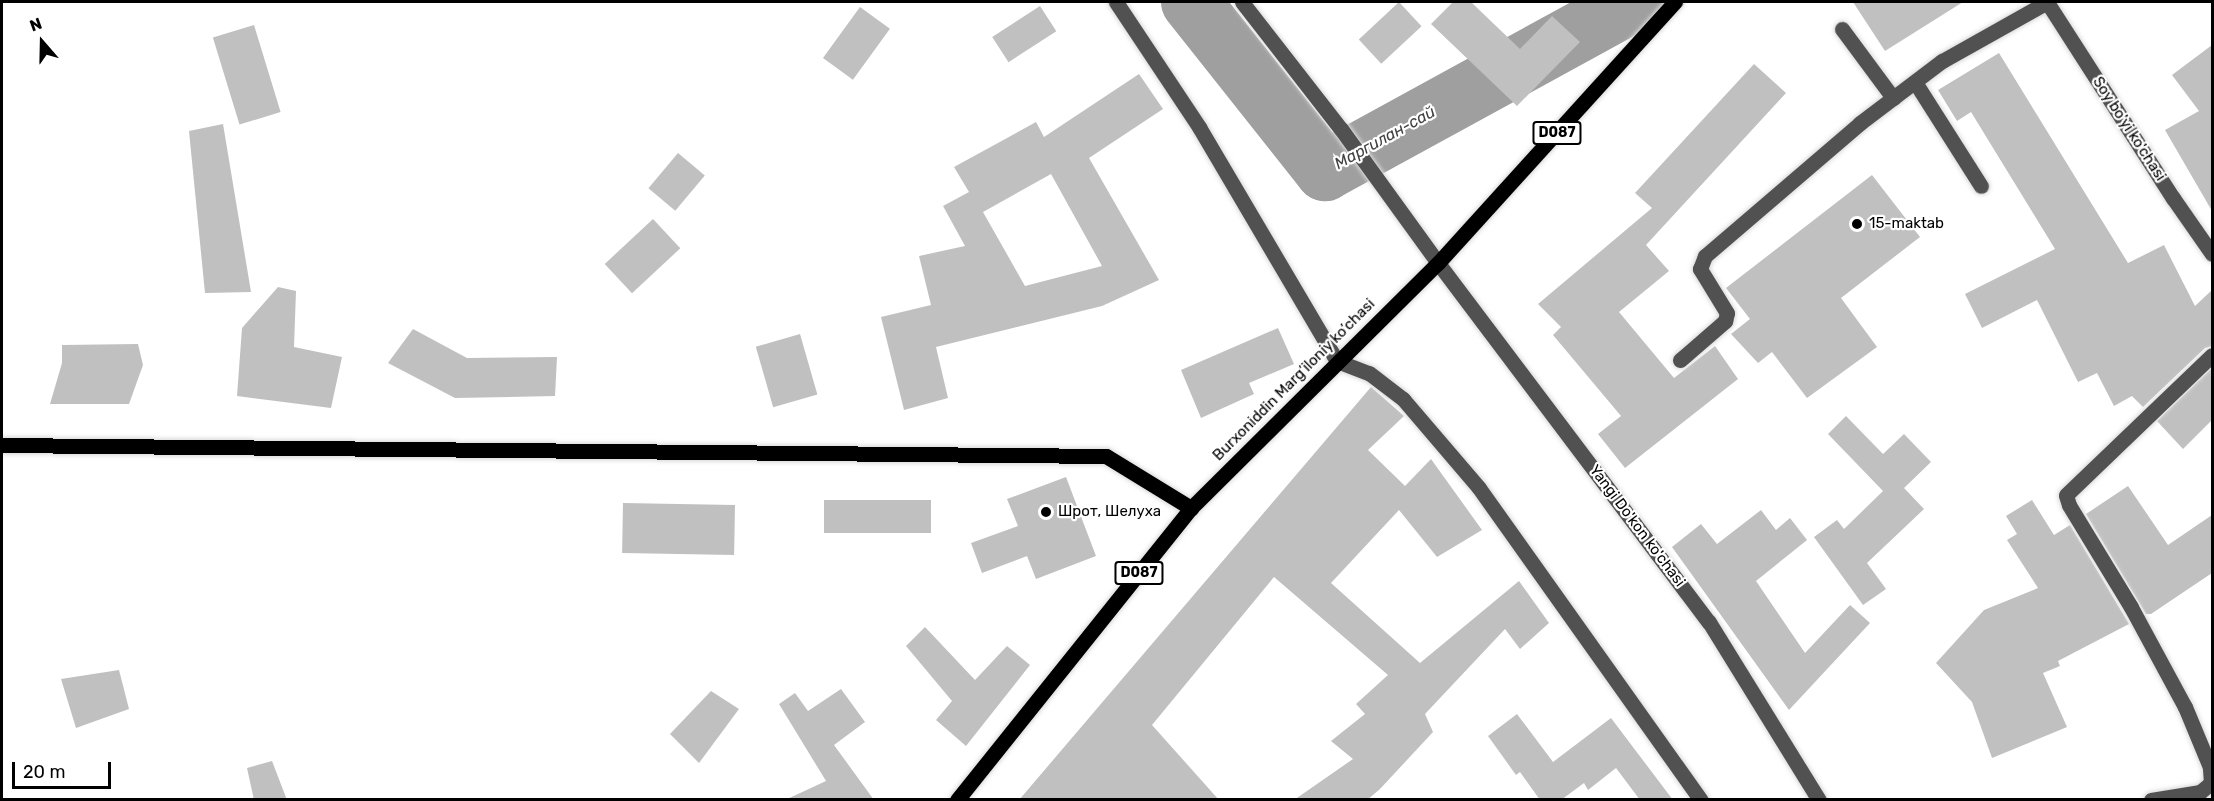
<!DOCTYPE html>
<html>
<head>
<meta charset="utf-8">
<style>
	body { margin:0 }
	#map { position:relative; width:2214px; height:801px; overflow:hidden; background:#fff; font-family:Rubik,sans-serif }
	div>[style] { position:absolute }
	.river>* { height:60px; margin:-30px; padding:0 30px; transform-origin:30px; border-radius:30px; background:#9f9f9f }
	.building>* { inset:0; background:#c0c0c0; transform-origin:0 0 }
	.roads { filter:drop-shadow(0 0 2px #dbdbdb) drop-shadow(0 0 2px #dbdbdb) }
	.minor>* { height:15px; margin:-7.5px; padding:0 7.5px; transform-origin:7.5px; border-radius:7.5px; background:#515151 }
	.major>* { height:15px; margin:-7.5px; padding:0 7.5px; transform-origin:7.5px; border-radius:7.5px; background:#000 }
	.dots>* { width:16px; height:16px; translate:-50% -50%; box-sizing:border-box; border:3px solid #fff; border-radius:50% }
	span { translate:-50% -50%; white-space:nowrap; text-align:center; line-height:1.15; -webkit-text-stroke:4.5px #fff; paint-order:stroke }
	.shield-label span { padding:2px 4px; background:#fff; border:2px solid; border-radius:4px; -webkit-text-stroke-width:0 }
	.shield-label { font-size:14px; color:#000; font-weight:700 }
	.street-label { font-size:15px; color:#000 }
	.poi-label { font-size:15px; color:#000 }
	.left { translate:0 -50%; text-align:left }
	.water-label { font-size:16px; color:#404040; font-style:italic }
	.frame { position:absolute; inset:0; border:3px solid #000; pointer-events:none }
	.north { position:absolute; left:12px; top:12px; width:60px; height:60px; -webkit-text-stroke:4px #fff; paint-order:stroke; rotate:340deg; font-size:16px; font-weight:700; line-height:24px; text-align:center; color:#000 }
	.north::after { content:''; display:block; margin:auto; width:21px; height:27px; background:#000; clip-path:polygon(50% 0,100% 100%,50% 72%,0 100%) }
	.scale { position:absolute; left:12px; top:762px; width:99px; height:27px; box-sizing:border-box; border:3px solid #000; border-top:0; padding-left:8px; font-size:18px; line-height:21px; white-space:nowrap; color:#000; -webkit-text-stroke:4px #fff; paint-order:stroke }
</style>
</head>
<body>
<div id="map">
	<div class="river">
		<div style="left:1191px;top:2px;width:216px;rotate:51.6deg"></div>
		<div style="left:1325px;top:171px;width:352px;rotate:-28.7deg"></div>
	</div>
	<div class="building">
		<div style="left:1399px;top:2px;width:33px;height:55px;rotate:47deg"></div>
		<div style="clip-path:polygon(1453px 2px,1471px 2px,1520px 49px,1552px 16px,1580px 42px,1517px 106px,1431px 24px)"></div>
		<div style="clip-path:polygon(1853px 2px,1963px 2px,1885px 51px)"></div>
		<div style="left:1040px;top:6px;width:30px;height:57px;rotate:57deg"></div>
		<div style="left:860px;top:7px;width:37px;height:63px;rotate:36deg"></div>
		<div style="left:254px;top:25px;width:91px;height:43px;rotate:73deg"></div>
		<div style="clip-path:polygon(2212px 45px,2212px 211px,2165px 130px,2199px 111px,2172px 75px)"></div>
		<div style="clip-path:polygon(1999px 53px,2128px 263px,2164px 245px,2195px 306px,2212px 290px,2212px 346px,2205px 348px,2143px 407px,2132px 396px,2114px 406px,2097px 373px,2078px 382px,2037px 300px,1982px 328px,1965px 294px,2055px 249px,1971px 112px,1957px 121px,1938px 90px)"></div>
		<div style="clip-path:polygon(1754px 64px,1786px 93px,1646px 245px,1669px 271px,1619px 312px,1674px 378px,1715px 346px,1738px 379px,1625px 468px,1598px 434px,1621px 416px,1553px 335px,1561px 327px,1538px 304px,1652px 208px,1635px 193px)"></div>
		<div style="clip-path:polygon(evenodd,1139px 74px,1163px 109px,1089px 158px,1159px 280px,1102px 306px,936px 347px,948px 398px,904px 410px,881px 317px,931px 305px,919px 256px,965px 246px,943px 206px,969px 192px,954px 167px,1036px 122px,1044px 137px,1139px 74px,1051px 174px,1102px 266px,1025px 286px,983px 212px,1051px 174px)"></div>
		<div style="clip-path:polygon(223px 124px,251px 292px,205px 293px,189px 131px)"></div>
		<div style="left:678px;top:153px;width:35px;height:46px;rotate:40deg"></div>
		<div style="clip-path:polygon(1872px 175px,1920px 237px,1841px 298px,1877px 347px,1807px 398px,1772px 352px,1758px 363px,1731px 334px,1750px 319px,1726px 288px)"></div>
		<div style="left:653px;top:219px;width:40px;height:66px;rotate:47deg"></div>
		<div style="clip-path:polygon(278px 287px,296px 291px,294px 347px,342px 357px,331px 408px,237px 396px,242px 328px)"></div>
		<div style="clip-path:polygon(1278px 328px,1294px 364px,1249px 383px,1254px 394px,1201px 418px,1181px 370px)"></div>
		<div style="clip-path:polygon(413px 329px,467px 358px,557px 357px,555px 396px,455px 398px,388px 363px)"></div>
		<div style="left:800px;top:334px;width:63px;height:46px;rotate:74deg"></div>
		<div style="clip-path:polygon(138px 344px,143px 365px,129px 404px,50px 404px,62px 363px,62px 345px)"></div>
		<div style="clip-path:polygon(2212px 368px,2212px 420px,2183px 449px,2157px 421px)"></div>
		<div style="clip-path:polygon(1371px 387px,1404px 416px,1368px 450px,1405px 486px,1431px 459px,1482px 530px,1437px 557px,1399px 510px,1331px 583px,1420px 663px,1519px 581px,1549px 623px,1520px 649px,1505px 629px,1425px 714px,1433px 732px,1380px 789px,1367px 800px,1294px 800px,1353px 759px,1331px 741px,1365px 714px,1356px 704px,1388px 675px,1274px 577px,1152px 725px,1219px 800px,1019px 800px)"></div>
		<div style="clip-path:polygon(1846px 416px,1883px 454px,1904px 434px,1931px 462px,1904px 488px,1924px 509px,1867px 563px,1886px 589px,1863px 605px,1814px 537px,1837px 520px,1844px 529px,1883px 491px,1828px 434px)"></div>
		<div style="clip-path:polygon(1066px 477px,1096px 556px,1036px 579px,1027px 556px,982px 573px,971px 543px,1018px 526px,1007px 499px)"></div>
		<div style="clip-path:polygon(2128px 486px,2168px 545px,2212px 515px,2212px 573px,2151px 614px,2146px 614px,2086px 514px)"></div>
		<div style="left:824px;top:500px;width:107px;height:33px"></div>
		<div style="clip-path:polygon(2032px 500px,2054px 535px,2070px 525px,2129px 624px,2058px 661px,2060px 666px,2043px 673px,2067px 727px,1992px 758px,1972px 702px,1936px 663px,1984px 610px,2038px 588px,2007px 540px,2017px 534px,2006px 516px)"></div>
		<div style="left:623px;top:503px;width:112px;height:50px;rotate:1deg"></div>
		<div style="clip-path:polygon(1761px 510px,1776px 530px,1790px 518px,1807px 540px,1756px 581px,1805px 653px,1850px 605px,1870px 623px,1789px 710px,1672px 547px,1701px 524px,1717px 544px)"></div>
		<div style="clip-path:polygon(925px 627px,975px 680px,1007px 646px,1030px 665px,966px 746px,936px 720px,952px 701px,906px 646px)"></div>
		<div style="clip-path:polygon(119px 670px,129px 709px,76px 728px,61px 679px)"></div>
		<div style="clip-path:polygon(841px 689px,865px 722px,834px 745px,874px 800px,785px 800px,826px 781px,779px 704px,795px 693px,808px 711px)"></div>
		<div style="clip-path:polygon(711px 691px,739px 709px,699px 763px,670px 734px)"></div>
		<div style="clip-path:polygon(1517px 714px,1553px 762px,1611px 718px,1673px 800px,1640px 800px,1616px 768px,1588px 790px,1584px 783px,1561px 800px,1540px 800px,1520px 772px,1516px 775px,1488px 736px)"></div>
		<div style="clip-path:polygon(272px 761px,287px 800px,254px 800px,247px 768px)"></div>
	</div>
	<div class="roads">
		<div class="minor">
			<div style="left:1116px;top:2px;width:150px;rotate:56.4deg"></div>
			<div style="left:1199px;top:127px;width:272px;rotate:59.5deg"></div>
			<div style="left:1337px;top:361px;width:34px;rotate:21deg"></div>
			<div style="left:1369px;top:373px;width:43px;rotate:37.4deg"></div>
			<div style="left:1403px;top:399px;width:117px;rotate:49.5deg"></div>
			<div style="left:1479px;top:488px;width:383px;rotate:54.6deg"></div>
			<div style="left:1242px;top:2px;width:161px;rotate:52.1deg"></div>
			<div style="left:1341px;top:129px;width:165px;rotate:54.1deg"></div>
			<div style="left:1438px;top:263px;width:450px;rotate:53deg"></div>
			<div style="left:1709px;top:622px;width:209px;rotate:58.3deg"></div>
			<div style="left:1842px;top:29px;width:86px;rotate:53.5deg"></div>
			<div style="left:1915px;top:82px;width:123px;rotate:57.6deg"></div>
			<div style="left:1680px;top:360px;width:60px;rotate:-40.9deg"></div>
			<div style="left:1725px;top:321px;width:8px;rotate:-76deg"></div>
			<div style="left:1727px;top:313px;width:52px;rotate:-121.5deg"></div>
			<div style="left:1700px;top:269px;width:14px;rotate:-69deg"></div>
			<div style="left:1705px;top:256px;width:204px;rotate:-40.6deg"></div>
			<div style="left:1860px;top:123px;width:103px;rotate:-37.1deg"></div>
			<div style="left:1942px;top:61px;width:120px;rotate:-29.3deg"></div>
			<div style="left:2047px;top:2px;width:233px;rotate:57.3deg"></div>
			<div style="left:2173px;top:198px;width:68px;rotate:55.1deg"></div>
			<div style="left:2151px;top:800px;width:50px;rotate:-9.3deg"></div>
			<div style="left:2200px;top:792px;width:14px;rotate:-39deg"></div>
			<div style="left:2211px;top:783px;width:16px;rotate:-94deg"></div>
			<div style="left:2210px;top:767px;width:65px;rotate:-112.6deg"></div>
			<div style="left:2185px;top:707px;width:114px;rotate:-118.4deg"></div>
			<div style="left:2131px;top:607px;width:119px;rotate:-121.3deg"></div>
			<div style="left:2069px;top:505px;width:10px;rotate:-107deg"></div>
			<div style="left:2066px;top:495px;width:202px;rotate:-43.8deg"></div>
		</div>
		<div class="major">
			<div style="left:2px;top:445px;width:1104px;rotate:0.57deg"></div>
			<div style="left:1106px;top:456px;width:100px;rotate:31.5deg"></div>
			<div style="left:957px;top:800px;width:374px;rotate:-51.3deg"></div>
			<div style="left:1191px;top:508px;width:348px;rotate:-44.8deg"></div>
			<div style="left:1438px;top:263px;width:353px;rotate:-47.8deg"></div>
		</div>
	</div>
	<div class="dots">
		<div style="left:1857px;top:224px;background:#000"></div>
		<div style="left:1046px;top:512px;background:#000"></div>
	</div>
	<div class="shield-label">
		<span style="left:1557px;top:133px">D087</span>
		<span style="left:1139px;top:573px">D087</span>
	</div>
	<div class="street-label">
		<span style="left:2129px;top:129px;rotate:57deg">Soy bo'yi ko'chasi</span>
		<span style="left:1294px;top:380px;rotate:-45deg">Burxoniddin Marg’iloniy ko’chasi</span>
		<span style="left:1637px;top:526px;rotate:53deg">Yangi Do'kon ko'chasi</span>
	</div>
	<div class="poi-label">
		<span class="left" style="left:1869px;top:224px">15-maktab</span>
		<span class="left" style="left:1058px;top:512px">Шрот, Шелуха</span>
	</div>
	<div class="water-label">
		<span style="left:1385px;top:138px;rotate:-29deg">Маргилан-сай</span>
	</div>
	<div class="frame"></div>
	<div class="north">N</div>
	<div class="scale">20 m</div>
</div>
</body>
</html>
